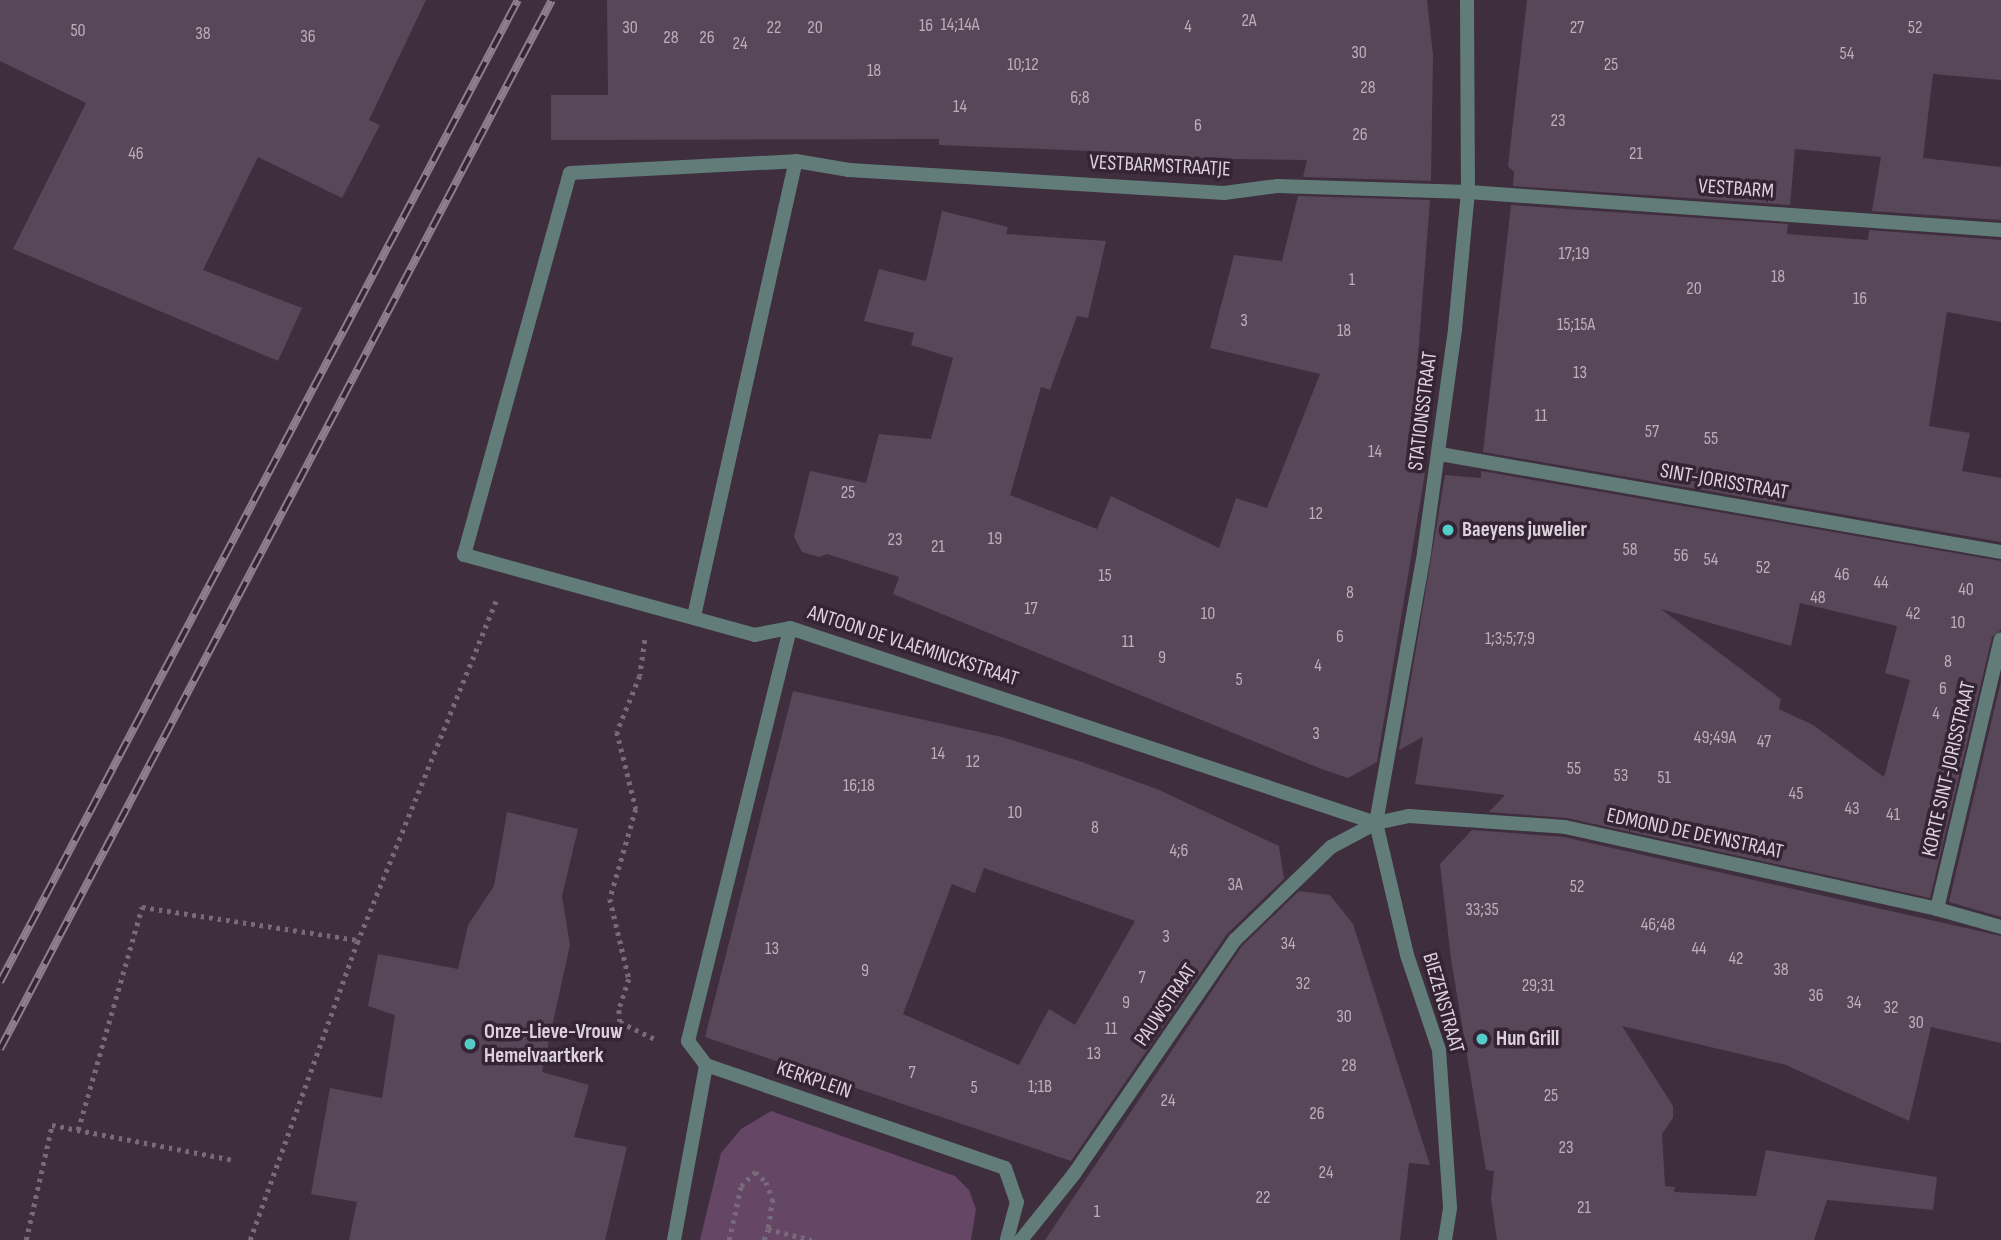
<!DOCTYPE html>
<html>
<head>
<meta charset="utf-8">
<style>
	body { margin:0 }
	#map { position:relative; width:2001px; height:1240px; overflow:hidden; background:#3e2e3e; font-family:"Sofia Sans Condensed",sans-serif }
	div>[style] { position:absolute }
	.green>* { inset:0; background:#654665 }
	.building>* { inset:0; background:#584758 }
	.path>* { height:4.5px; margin-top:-2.25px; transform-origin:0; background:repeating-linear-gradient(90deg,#786a78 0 3.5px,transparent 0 8.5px) }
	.lane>* { height:14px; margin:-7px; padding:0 7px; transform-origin:7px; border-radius:7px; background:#627c7a }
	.street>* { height:14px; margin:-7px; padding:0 7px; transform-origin:7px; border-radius:7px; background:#627c7a }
	.rail>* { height:8px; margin-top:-4px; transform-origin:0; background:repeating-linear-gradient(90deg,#342434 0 16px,#8d808d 0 32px); box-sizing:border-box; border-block:2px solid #8d808d }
	.dots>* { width:19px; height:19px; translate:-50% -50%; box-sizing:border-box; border:4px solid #342434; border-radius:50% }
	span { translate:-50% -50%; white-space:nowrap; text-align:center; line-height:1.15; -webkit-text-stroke:7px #342434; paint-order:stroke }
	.number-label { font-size:18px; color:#bbafbb }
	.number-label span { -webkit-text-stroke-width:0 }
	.street-label { font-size:21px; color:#dcd2dc }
	.poi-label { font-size:21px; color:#dcd2dc; font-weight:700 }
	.left { translate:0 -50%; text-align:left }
</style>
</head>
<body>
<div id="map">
	<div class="green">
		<div style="clip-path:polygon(771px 1111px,955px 1176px,969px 1190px,976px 1209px,971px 1240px,700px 1240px,721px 1153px,741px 1129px)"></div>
	</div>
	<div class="building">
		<div style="clip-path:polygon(0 0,426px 0,369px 120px,380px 125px,342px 198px,258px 157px,203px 270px,302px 308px,278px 361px,13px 249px,86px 103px,0 61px)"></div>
		<div style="clip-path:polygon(607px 0,1427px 0,1433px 55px,1431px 181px,1303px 177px,1307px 160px,1166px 158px,1166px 154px,939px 145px,939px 139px,551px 140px,551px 95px,608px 95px)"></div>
		<div style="clip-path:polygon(1527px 0,2001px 0,2001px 80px,1933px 74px,1923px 158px,2001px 167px,2001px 220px,1872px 211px,1881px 157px,1795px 149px,1790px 205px,1513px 186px,1514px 172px,1508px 166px)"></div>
		<div style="clip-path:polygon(1298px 196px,1430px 200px,1409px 472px,1425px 473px,1377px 762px,1348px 778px,1319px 768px,893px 594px,899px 577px,827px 554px,819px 557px,802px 552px,794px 537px,810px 471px,866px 483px,879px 434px,931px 439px,953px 358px,911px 345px,914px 333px,864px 321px,879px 269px,926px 281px,942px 211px,1008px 227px,1006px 234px,1106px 241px,1088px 318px,1077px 316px,1050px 390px,1041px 387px,1010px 495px,1097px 529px,1111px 496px,1219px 548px,1236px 498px,1267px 508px,1320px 374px,1210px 348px,1234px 255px,1282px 261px)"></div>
		<div style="clip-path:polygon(1511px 205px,1788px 224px,1787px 234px,1868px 240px,1869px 230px,2001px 240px,2001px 322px,1947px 312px,1929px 426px,1970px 433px,1962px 471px,2001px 478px,2001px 542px,1483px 452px)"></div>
		<div style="clip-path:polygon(evenodd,1481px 471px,2001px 561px,2001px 630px,1992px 637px,1930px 898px,1567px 818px,1489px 812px,1505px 795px,1415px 784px,1423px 737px,1399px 750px,1445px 475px,1481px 478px,1481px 471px,1800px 603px,1897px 626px,1885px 673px,1910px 680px,1884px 777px,1813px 725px,1779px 709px,1781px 699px,1661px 609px,1791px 646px,1800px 603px)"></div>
		<div style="clip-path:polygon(2001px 681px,2001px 917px,1949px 902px)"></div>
		<div style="clip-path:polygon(evenodd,793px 691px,1002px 737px,1079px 761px,1157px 789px,1279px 846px,1284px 879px,1227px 934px,1071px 1161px,705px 1037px,793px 691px,984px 868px,1135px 921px,1075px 1025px,1049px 1009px,1019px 1065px,903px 1014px,952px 884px,975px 893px,984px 868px)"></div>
		<div style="clip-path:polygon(507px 812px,578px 829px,562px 896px,570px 945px,542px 1072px,589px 1085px,574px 1137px,627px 1147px,605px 1240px,349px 1240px,357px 1202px,311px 1194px,330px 1088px,382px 1098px,395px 1015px,368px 1006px,378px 954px,458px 969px,468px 925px,494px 886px)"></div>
		<div style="clip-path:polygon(1472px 830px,1564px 837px,2001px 936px,2001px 1043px,1931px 1027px,1909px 1121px,1786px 1065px,1622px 1026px,1673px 1106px,1673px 1118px,1662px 1134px,1665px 1186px,1675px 1187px,1674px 1192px,1756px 1196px,1766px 1150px,1937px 1177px,1933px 1210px,1827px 1200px,1814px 1240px,1497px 1240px,1491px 1199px,1494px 1171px,1486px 1170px,1451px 959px,1440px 864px)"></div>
		<div style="clip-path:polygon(1299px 891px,1330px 895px,1353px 924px,1430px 1165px,1409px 1163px,1400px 1240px,1045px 1240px,1242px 946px)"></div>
	</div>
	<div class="path">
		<div style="left:645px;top:640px;width:36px;rotate:98deg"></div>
		<div style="left:640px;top:676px;width:61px;rotate:112.3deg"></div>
		<div style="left:617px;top:732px;width:79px;rotate:76.1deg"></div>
		<div style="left:636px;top:809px;width:94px;rotate:106.1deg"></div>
		<div style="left:610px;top:899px;width:82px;rotate:76.6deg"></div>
		<div style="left:629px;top:979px;width:33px;rotate:108deg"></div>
		<div style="left:619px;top:1010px;width:12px;rotate:85deg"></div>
		<div style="left:620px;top:1022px;width:39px;rotate:26deg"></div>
		<div style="left:78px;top:1130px;width:232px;rotate:-74deg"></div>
		<div style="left:142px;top:907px;width:219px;rotate:8.7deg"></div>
		<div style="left:26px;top:1240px;width:118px;rotate:-77.3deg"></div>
		<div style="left:52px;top:1125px;width:185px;rotate:10.9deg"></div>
		<div style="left:250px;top:1240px;width:316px;rotate:-70.2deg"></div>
		<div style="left:357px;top:943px;width:369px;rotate:-67.9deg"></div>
		<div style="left:729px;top:1240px;width:55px;rotate:-77.5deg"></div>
		<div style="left:741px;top:1186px;width:20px;rotate:-45deg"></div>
		<div style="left:755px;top:1172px;width:15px;rotate:42deg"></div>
		<div style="left:766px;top:1182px;width:18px;rotate:68deg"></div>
		<div style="left:773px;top:1199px;width:30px;rotate:99deg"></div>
		<div style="left:764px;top:1240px;width:12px;rotate:-70deg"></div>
		<div style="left:768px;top:1229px;width:45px;rotate:14deg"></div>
	</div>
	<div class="lane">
		<div style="left:694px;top:616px;width:466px;rotate:-77.4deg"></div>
		<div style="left:790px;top:628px;width:36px;rotate:169deg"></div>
		<div style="left:755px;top:635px;width:302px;rotate:-164.6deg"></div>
		<div style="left:464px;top:555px;width:396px;rotate:-74.5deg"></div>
		<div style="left:570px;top:173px;width:226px;rotate:-3deg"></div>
		<div style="left:796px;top:161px;width:54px;rotate:9.6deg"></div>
	</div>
	<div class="street">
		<div style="left:849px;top:170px;width:376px;rotate:3.5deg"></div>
		<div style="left:1224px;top:193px;width:53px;rotate:-7.5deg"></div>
		<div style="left:1277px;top:186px;width:191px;rotate:1.8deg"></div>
		<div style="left:1468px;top:192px;width:534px;rotate:4.08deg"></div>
		<div style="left:1440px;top:454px;width:569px;rotate:9.91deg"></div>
		<div style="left:1937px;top:909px;width:277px;rotate:-76.7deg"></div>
		<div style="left:706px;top:1065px;width:30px;rotate:-127deg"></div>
		<div style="left:688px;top:1041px;width:425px;rotate:-76.1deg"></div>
		<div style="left:790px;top:628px;width:618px;rotate:18.41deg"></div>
		<div style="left:706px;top:1065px;width:316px;rotate:19deg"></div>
		<div style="left:1005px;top:1168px;width:36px;rotate:71deg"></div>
		<div style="left:1017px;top:1202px;width:39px;rotate:105deg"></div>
		<div style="left:674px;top:1240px;width:178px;rotate:-79.6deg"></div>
		<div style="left:1021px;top:1240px;width:85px;rotate:-51.2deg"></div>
		<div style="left:1074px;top:1174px;width:284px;rotate:-55.5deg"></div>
		<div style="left:1235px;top:940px;width:134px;rotate:-44.1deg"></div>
		<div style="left:1331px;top:847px;width:51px;rotate:-28.1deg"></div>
		<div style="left:1376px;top:823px;width:34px;rotate:-12deg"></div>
		<div style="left:1409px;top:816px;width:156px;rotate:4deg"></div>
		<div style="left:1565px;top:827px;width:381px;rotate:12.4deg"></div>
		<div style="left:1937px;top:909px;width:66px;rotate:15.7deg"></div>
		<div style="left:1445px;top:1240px;width:33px;rotate:-81deg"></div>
		<div style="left:1450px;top:1207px;width:157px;rotate:-94deg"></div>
		<div style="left:1439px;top:1050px;width:100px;rotate:-108.6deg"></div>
		<div style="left:1407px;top:955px;width:136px;rotate:-103.2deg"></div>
		<div style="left:1376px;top:823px;width:274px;rotate:-79.9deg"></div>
		<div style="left:1424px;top:553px;width:226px;rotate:-82.1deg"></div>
		<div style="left:1455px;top:329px;width:138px;rotate:-84.6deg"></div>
		<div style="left:1468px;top:192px;width:192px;rotate:-90.3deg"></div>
	</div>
	<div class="rail">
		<div style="left:0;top:982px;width:1110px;rotate:-62.19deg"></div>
		<div style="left:0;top:1049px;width:1185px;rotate:-62.25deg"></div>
	</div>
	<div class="dots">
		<div style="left:1448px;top:530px;background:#54cdc8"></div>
		<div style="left:1482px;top:1039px;background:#54cdc8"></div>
		<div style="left:470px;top:1044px;background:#54cdc8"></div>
	</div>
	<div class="number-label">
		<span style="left:1249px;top:21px">2A</span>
		<span style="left:960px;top:25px">14;14A</span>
		<span style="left:926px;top:26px">16</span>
		<span style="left:1188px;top:27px">4</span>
		<span style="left:630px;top:28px">30</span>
		<span style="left:774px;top:28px">22</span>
		<span style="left:815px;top:28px">20</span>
		<span style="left:1577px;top:28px">27</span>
		<span style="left:1915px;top:28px">52</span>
		<span style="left:78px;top:31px">50</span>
		<span style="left:203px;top:34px">38</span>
		<span style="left:308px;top:37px">36</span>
		<span style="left:671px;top:38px">28</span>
		<span style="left:707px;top:38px">26</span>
		<span style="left:740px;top:44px">24</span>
		<span style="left:1359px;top:53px">30</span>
		<span style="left:1847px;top:54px">54</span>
		<span style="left:1023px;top:65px">10;12</span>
		<span style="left:1611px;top:65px">25</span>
		<span style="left:874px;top:71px">18</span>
		<span style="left:1368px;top:88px">28</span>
		<span style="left:1080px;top:98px">6;8</span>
		<span style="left:960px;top:107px">14</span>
		<span style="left:1558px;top:121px">23</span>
		<span style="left:1198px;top:126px">6</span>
		<span style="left:1360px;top:135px">26</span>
		<span style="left:136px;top:154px">46</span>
		<span style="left:1636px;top:154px">21</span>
		<span style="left:1574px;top:254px">17;19</span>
		<span style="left:1778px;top:277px">18</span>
		<span style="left:1352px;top:280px">1</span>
		<span style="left:1694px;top:289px">20</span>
		<span style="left:1860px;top:299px">16</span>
		<span style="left:1244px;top:321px">3</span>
		<span style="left:1576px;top:325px">15;15A</span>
		<span style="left:1344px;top:331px">18</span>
		<span style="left:1580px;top:373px">13</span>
		<span style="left:1541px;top:416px">11</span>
		<span style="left:1652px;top:432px">57</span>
		<span style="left:1711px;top:439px">55</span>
		<span style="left:1375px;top:452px">14</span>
		<span style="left:848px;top:493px">25</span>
		<span style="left:1316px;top:514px">12</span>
		<span style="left:995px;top:539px">19</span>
		<span style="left:895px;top:540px">23</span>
		<span style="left:938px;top:547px">21</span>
		<span style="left:1630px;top:550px">58</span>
		<span style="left:1681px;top:556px">56</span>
		<span style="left:1711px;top:560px">54</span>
		<span style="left:1763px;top:568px">52</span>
		<span style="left:1842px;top:575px">46</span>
		<span style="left:1105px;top:576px">15</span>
		<span style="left:1881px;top:583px">44</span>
		<span style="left:1966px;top:590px">40</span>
		<span style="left:1350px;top:593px">8</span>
		<span style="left:1818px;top:598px">48</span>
		<span style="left:1031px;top:609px">17</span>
		<span style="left:1208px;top:614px">10</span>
		<span style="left:1913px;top:614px">42</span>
		<span style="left:1958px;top:623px">10</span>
		<span style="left:1340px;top:637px">6</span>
		<span style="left:1510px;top:639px">1;3;5;7;9</span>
		<span style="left:1128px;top:642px">11</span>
		<span style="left:1162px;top:658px">9</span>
		<span style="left:1948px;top:662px">8</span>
		<span style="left:1318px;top:666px">4</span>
		<span style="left:1239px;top:680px">5</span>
		<span style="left:1943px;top:689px">6</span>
		<span style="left:1936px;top:714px">4</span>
		<span style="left:1316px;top:734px">3</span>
		<span style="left:1715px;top:738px">49;49A</span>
		<span style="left:1764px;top:742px">47</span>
		<span style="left:938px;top:754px">14</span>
		<span style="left:973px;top:762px">12</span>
		<span style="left:1574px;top:769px">55</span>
		<span style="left:1621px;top:776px">53</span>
		<span style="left:1664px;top:778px">51</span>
		<span style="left:859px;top:786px">16;18</span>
		<span style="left:1796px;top:794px">45</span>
		<span style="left:1852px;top:809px">43</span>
		<span style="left:1015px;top:813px">10</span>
		<span style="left:1893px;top:815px">41</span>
		<span style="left:1095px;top:828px">8</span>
		<span style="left:1179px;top:851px">4;6</span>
		<span style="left:1235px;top:885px">3A</span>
		<span style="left:1577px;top:887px">52</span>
		<span style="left:1482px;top:910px">33;35</span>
		<span style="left:1658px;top:925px">46;48</span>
		<span style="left:1166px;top:937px">3</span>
		<span style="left:1288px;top:944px">34</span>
		<span style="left:772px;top:949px">13</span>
		<span style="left:1699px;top:949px">44</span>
		<span style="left:1736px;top:959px">42</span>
		<span style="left:1781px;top:970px">38</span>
		<span style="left:865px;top:971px">9</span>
		<span style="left:1142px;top:978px">7</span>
		<span style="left:1303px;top:984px">32</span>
		<span style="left:1538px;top:986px">29;31</span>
		<span style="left:1816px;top:996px">36</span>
		<span style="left:1126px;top:1003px">9</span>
		<span style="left:1854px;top:1003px">34</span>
		<span style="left:1891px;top:1008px">32</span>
		<span style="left:1344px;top:1017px">30</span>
		<span style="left:1916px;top:1023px">30</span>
		<span style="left:1111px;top:1029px">11</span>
		<span style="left:1094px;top:1054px">13</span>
		<span style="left:1349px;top:1066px">28</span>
		<span style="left:912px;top:1073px">7</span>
		<span style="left:1040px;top:1087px">1;1B</span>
		<span style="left:974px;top:1088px">5</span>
		<span style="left:1551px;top:1096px">25</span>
		<span style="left:1168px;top:1101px">24</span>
		<span style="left:1317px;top:1114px">26</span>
		<span style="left:1566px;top:1148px">23</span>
		<span style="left:1326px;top:1173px">24</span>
		<span style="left:1263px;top:1198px">22</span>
		<span style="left:1584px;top:1208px">21</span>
		<span style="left:1097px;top:1212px">1</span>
	</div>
	<div class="street-label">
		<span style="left:1160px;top:166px;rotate:3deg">VESTBARMSTRAATJE</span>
		<span style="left:1736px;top:189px;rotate:4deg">VESTBARM</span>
		<span style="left:1423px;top:411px;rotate:-83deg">STATIONSSTRAAT</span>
		<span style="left:1724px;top:482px;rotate:10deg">SINT-JORISSTRAAT</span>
		<span style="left:913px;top:646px;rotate:18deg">ANTOON DE VLAEMINCKSTRAAT</span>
		<span style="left:1949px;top:769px;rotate:-77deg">KORTE SINT-JORISSTRAAT</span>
		<span style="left:1695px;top:834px;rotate:12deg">EDMOND DE DEYNSTRAAT</span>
		<span style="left:1443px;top:1003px;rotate:74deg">BIEZENSTRAAT</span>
		<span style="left:1166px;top:1005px;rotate:-56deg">PAUWSTRAAT</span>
		<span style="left:814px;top:1080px;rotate:19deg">KERKPLEIN</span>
	</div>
	<div class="poi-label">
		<span class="left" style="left:1462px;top:530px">Baeyens juwelier</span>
		<span class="left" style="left:484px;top:1044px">Onze-Lieve-Vrouw<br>Hemelvaartkerk</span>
		<span class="left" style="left:1496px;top:1039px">Hun Grill</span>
	</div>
</div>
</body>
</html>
